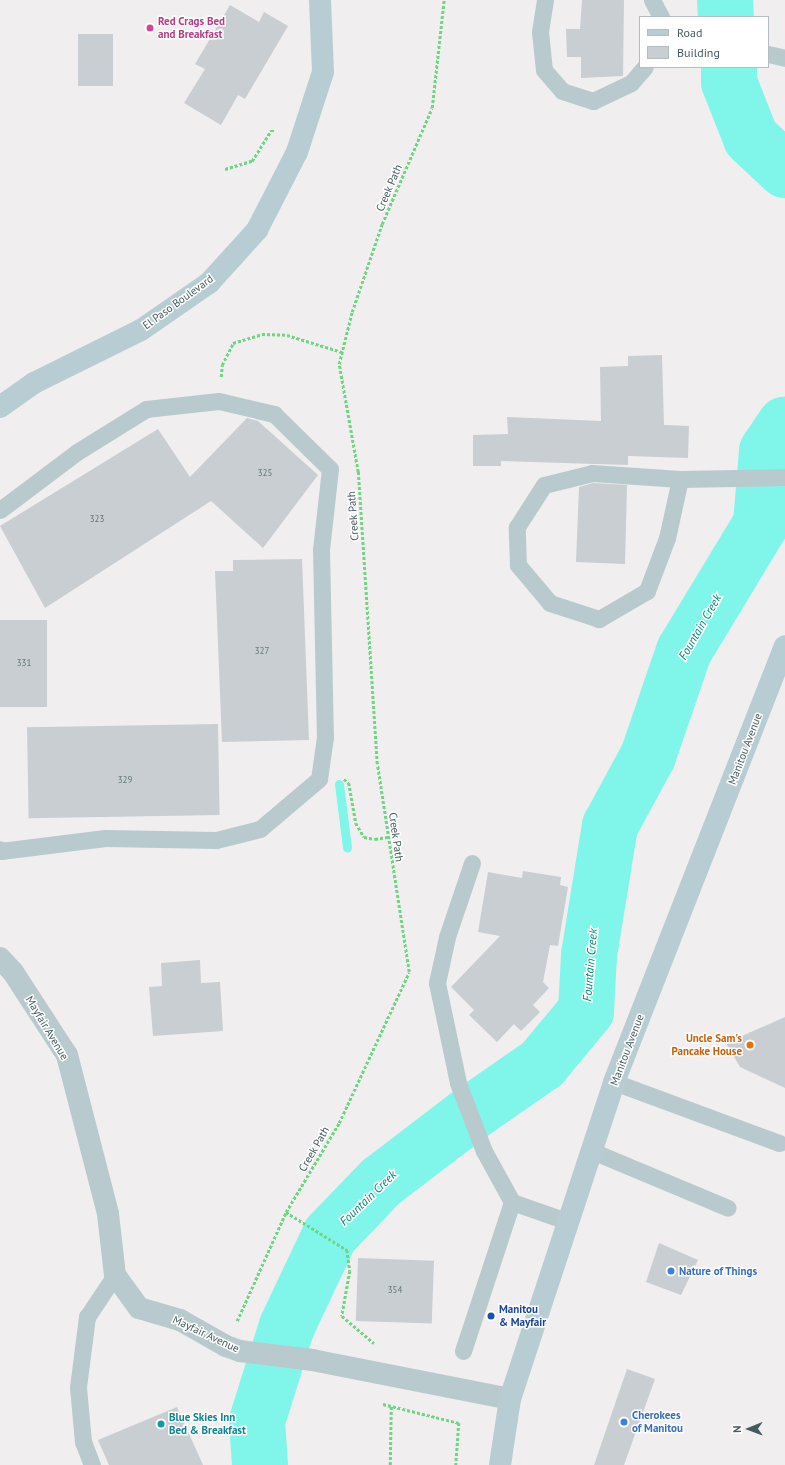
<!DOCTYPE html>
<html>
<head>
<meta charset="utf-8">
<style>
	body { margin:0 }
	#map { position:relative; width:785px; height:1465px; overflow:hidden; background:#f1eeef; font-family:"PT Sans",sans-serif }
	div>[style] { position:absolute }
	.stream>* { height:9px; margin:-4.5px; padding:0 4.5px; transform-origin:4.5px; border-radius:4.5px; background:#80f6eb }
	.river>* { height:56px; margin:-28px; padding:0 28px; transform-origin:28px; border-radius:28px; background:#80f6eb }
	.building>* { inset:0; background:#c8ced2; transform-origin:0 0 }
	.path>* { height:2.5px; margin-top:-1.25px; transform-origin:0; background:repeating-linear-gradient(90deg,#6cd682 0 3px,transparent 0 5px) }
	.lane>* { height:17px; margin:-8.5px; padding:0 8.5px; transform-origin:8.5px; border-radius:8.5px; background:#b8cacd }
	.street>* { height:22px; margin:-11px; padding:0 11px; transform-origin:11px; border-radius:11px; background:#b8cacd }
	.secondary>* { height:22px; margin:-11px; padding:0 11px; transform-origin:11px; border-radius:11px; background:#b8cdd3 }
	.dots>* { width:11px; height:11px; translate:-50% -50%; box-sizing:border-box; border:2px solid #fff; border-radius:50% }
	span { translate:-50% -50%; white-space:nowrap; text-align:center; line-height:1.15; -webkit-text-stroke:3px #fff; paint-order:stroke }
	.number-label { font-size:9px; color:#65777b }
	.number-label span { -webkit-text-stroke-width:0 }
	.hotel-label { font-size:11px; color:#b23c85; font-weight:700 }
	.left { translate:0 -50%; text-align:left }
	.street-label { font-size:11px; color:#445a5e }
	.food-label { font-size:11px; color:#c56008; font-weight:700 }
	.right { translate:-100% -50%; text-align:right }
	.shop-label { font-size:11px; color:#366cbe; font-weight:700 }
	.transit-label { font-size:11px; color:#164399; font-weight:700 }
	.culture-label { font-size:11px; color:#0d838f; font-weight:700 }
	.water-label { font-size:12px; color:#058479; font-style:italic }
	.legend { position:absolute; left:639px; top:16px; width:130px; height:52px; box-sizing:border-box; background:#fff; border:1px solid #b4bdbf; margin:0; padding:5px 7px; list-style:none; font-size:12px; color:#445a5e }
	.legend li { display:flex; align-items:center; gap:8px; height:20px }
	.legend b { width:20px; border:1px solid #b4bdbf }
	.north { position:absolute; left:729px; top:1409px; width:40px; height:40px; -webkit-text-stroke:3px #fff; paint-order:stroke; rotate:269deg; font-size:11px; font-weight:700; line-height:16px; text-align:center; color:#445a5e }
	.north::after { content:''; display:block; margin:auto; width:14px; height:18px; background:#445a5e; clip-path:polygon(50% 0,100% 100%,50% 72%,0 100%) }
</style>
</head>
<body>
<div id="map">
	<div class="stream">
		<div style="left:339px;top:784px;width:64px;rotate:82.8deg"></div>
	</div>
	<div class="river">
		<div style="left:725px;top:0;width:17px;rotate:87deg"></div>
		<div style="left:729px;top:67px;width:15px;rotate:90deg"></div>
		<div style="left:729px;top:82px;width:60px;rotate:68.6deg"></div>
		<div style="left:751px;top:138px;width:47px;rotate:43.3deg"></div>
		<div style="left:260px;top:1465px;width:44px;rotate:-93.9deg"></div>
		<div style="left:257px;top:1421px;width:100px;rotate:-72.5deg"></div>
		<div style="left:287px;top:1326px;width:101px;rotate:-64.7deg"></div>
		<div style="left:330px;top:1235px;width:74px;rotate:-46.1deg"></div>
		<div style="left:381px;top:1182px;width:112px;rotate:-37.4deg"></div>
		<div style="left:470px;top:1114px;width:88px;rotate:-34.8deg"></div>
		<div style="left:542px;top:1064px;width:69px;rotate:-50.3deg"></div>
		<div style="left:586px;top:1011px;width:56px;rotate:-86.9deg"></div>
		<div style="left:589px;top:955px;width:131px;rotate:-80.8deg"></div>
		<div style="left:610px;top:826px;width:80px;rotate:-61.5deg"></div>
		<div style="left:648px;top:756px;width:111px;rotate:-71.1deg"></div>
		<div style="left:684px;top:651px;width:149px;rotate:-58.8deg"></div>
		<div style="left:761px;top:524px;width:73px;rotate:-85.3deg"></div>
		<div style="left:767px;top:451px;width:32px;rotate:-56deg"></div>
	</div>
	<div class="building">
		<div style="clip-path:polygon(582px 0,624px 0,623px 76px,581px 78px,581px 57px,567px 57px,566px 29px,580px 29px)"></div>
		<div style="clip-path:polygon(230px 5px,259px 22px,264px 12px,288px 26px,245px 99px,238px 95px,221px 125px,184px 103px,205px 69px,195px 64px)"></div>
		<div style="left:78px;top:34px;width:35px;height:52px"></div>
		<div style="clip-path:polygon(662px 355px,664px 425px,689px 426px,688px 458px,628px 456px,628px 465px,501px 461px,501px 466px,473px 466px,473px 435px,508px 434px,507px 417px,601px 421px,600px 367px,628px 366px,628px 356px)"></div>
		<div style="clip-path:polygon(247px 418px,258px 421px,318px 475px,263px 548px,211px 501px,45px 608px,0 526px,158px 429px,190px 477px)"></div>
		<div style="clip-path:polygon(593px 483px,627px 485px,625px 564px,576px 562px,579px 487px)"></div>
		<div style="clip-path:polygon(302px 559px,309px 740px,222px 742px,215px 571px,233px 571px,233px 560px)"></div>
		<div style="left:0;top:620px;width:47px;height:87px"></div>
		<div style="left:218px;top:724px;width:91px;height:191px;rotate:89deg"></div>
		<div style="clip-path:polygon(523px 871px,561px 877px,560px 885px,568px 887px,558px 946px,550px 945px,543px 982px,549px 988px,533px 1005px,540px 1012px,521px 1031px,514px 1024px,497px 1042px,469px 1015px,474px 1010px,451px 987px,500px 936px,478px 932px,488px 872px,522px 878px)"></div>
		<div style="clip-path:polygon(200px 960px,201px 983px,220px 982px,223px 1031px,153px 1036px,149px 987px,162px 986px,161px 963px)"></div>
		<div style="clip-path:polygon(785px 1017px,785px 1088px,740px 1067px,726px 1043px)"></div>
		<div style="clip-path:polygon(659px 1243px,698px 1260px,681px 1295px,646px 1282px)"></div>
		<div style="left:358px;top:1258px;width:76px;height:63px;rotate:2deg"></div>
		<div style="clip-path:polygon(627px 1369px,655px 1379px,624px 1465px,594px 1465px)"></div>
		<div style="clip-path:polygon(177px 1407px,203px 1465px,109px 1465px,98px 1440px)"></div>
	</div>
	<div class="path">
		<div style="left:225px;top:169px;width:28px;rotate:-17deg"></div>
		<div style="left:252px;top:161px;width:36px;rotate:-58deg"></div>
		<div style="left:271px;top:131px;width:4px"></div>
		<div style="left:221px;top:377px;width:12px;rotate:-85deg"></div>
		<div style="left:222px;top:365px;width:25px;rotate:-63deg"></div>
		<div style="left:233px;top:343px;width:30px;rotate:-17deg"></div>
		<div style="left:262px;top:334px;width:25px;rotate:2deg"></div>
		<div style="left:287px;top:335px;width:58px;rotate:17.2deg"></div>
		<div style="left:344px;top:779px;width:6px;rotate:39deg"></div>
		<div style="left:349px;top:783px;width:41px;rotate:80.1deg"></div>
		<div style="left:356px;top:823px;width:16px;rotate:60deg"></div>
		<div style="left:364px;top:837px;width:11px;rotate:10deg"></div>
		<div style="left:375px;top:839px;width:13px;rotate:-9deg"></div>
		<div style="left:286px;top:1212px;width:72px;rotate:31.9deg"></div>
		<div style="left:347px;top:1250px;width:21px;rotate:82deg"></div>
		<div style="left:350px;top:1271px;width:46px;rotate:100.1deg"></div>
		<div style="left:342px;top:1316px;width:42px;rotate:40.2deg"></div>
		<div style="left:237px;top:1321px;width:120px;rotate:-65.8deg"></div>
		<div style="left:286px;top:1212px;width:104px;rotate:-59.2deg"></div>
		<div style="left:339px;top:1123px;width:166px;rotate:-65.1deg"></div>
		<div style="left:409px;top:972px;width:210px;rotate:-98.7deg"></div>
		<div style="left:377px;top:764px;width:293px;rotate:-93.7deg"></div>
		<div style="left:358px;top:472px;width:110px;rotate:-100deg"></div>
		<div style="left:339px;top:364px;width:54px;rotate:-76deg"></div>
		<div style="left:352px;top:312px;width:93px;rotate:-71.2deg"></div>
		<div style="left:382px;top:224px;width:126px;rotate:-66.7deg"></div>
		<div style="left:432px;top:108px;width:109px;rotate:-83.7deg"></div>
		<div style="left:383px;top:1404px;width:78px;rotate:14deg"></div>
		<div style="left:459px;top:1423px;width:42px;rotate:94.1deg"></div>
		<div style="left:390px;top:1465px;width:59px;rotate:-89deg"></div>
	</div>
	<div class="lane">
		<div style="left:545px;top:0;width:32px;rotate:99deg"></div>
		<div style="left:540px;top:32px;width:38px;rotate:84deg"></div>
		<div style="left:544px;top:70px;width:28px;rotate:49deg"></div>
		<div style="left:562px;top:91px;width:33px;rotate:18deg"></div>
		<div style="left:593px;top:101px;width:42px;rotate:-25.3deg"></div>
		<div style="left:631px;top:83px;width:21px;rotate:-49deg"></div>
		<div style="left:652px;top:0;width:19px;rotate:62deg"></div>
		<div style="left:768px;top:54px;width:17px;rotate:13deg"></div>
		<div style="left:680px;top:479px;width:60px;rotate:102.4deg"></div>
		<div style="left:667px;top:538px;width:57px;rotate:110.7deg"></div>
		<div style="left:647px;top:591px;width:56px;rotate:149.7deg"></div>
		<div style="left:599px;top:619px;width:52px;rotate:-161.9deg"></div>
		<div style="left:550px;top:603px;width:50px;rotate:-130.1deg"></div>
		<div style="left:518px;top:565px;width:38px;rotate:-92deg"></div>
		<div style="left:517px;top:527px;width:50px;rotate:-57.3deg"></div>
		<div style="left:544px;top:485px;width:49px;rotate:-14deg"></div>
		<div style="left:592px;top:473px;width:88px;rotate:3.9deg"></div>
		<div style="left:680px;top:479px;width:105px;rotate:-1.1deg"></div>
		<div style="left:0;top:510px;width:96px;rotate:-37deg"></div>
		<div style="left:77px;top:452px;width:81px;rotate:-31.9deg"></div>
		<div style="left:146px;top:409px;width:73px;rotate:-6.3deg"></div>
		<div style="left:219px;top:401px;width:57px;rotate:13.3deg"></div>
		<div style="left:274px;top:414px;width:78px;rotate:44.5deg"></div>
		<div style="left:330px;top:469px;width:81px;rotate:96.4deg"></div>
		<div style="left:321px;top:549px;width:188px;rotate:88.8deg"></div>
		<div style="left:325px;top:737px;width:42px;rotate:98.1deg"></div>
		<div style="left:319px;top:779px;width:77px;rotate:139.7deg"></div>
		<div style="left:260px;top:829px;width:45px;rotate:166deg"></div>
		<div style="left:216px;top:840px;width:111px;rotate:-179deg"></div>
		<div style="left:105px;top:838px;width:105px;rotate:172.9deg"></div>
		<div style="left:1px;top:851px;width:2px;rotate:-117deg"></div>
		<div style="left:472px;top:863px;width:78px;rotate:108.7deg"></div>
		<div style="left:447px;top:937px;width:47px;rotate:102.3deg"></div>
		<div style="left:437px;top:983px;width:102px;rotate:78.1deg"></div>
		<div style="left:458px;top:1083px;width:73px;rotate:69.1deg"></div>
		<div style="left:484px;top:1151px;width:58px;rotate:61.2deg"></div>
		<div style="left:512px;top:1202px;width:60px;rotate:19.3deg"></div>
		<div style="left:614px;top:1082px;width:176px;rotate:20.3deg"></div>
		<div style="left:592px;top:1151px;width:147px;rotate:22.7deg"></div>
		<div style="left:463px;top:1351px;width:157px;rotate:-71.8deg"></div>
		<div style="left:92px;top:1465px;width:25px;rotate:-111deg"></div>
		<div style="left:83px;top:1442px;width:55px;rotate:-95.2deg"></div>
		<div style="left:78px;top:1387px;width:71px;rotate:-82.7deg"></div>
		<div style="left:87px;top:1317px;width:50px;rotate:-56.3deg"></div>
	</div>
	<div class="street">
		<div style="left:0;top:958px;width:19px;rotate:47deg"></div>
		<div style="left:13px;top:972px;width:99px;rotate:57deg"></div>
		<div style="left:67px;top:1055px;width:164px;rotate:75.5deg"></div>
		<div style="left:108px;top:1214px;width:61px;rotate:83.5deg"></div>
		<div style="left:115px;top:1275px;width:41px;rotate:54deg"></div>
		<div style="left:139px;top:1308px;width:43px;rotate:16.3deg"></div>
		<div style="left:180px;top:1320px;width:53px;rotate:29.5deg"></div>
		<div style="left:226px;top:1346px;width:15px;rotate:20deg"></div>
		<div style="left:240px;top:1351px;width:73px;rotate:7.1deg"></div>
		<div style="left:312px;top:1360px;width:202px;rotate:11.1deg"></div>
	</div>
	<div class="secondary">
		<div style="left:0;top:407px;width:42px;rotate:-35.2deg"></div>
		<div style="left:34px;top:383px;width:119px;rotate:-26.4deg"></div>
		<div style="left:141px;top:330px;width:83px;rotate:-34.7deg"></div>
		<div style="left:209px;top:283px;width:72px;rotate:-47.8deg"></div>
		<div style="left:257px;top:230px;width:88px;rotate:-62.9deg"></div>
		<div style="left:297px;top:152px;width:84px;rotate:-72deg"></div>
		<div style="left:323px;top:72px;width:72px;rotate:-92.4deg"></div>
		<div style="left:500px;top:1465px;width:67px;rotate:-81.4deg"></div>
		<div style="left:510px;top:1399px;width:334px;rotate:-71.8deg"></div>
		<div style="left:614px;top:1082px;width:468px;rotate:-68.6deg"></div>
	</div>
	<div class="dots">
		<div style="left:150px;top:28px;background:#d1479c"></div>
		<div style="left:750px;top:1045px;background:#e8710a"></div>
		<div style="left:671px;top:1271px;background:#3f7fe0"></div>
		<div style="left:491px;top:1316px;background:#1a4fb4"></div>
		<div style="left:624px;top:1422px;background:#3f7fe0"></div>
		<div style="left:161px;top:1424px;background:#0f9aa8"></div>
	</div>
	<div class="number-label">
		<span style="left:265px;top:473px">325</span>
		<span style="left:97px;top:519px">323</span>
		<span style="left:262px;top:651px">327</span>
		<span style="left:24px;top:663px">331</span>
		<span style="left:125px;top:780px">329</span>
		<span style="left:395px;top:1290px">354</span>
	</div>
	<div class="hotel-label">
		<span class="left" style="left:158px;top:28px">Red Crags Bed<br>and Breakfast</span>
	</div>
	<div class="street-label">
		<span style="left:389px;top:188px;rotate:-67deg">Creek Path</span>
		<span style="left:178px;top:302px;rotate:-36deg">El Paso Boulevard</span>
		<span style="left:353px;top:516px;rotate:-94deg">Creek Path</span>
		<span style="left:745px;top:749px;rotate:-69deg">Manitou Avenue</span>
		<span style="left:396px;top:837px;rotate:82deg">Creek Path</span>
		<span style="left:47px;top:1028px;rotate:59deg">Mayfair Avenue</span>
		<span style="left:627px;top:1050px;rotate:-69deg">Manitou Avenue</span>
		<span style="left:314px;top:1149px;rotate:-60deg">Creek Path</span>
		<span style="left:206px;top:1334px;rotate:25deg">Mayfair Avenue</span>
	</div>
	<div class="food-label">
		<span class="right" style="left:742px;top:1045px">Uncle Sam's<br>Pancake House</span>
	</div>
	<div class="shop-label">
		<span class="left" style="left:679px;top:1271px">Nature of Things</span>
		<span class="left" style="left:632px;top:1422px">Cherokees<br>of Manitou</span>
	</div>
	<div class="transit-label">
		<span class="left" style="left:499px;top:1316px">Manitou<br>&amp; Mayfair</span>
	</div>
	<div class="culture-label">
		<span class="left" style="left:169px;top:1424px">Blue Skies Inn<br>Bed &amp; Breakfast</span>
	</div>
	<div class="water-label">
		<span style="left:700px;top:627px;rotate:-60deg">Fountain Creek</span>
		<span style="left:590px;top:965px;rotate:-85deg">Fountain Creek</span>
		<span style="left:368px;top:1198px;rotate:-44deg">Fountain Creek</span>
	</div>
	<ul class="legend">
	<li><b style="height:5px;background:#b8cdd3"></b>Road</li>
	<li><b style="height:11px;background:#c8ced2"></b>Building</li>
	</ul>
	<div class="north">N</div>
</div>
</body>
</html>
